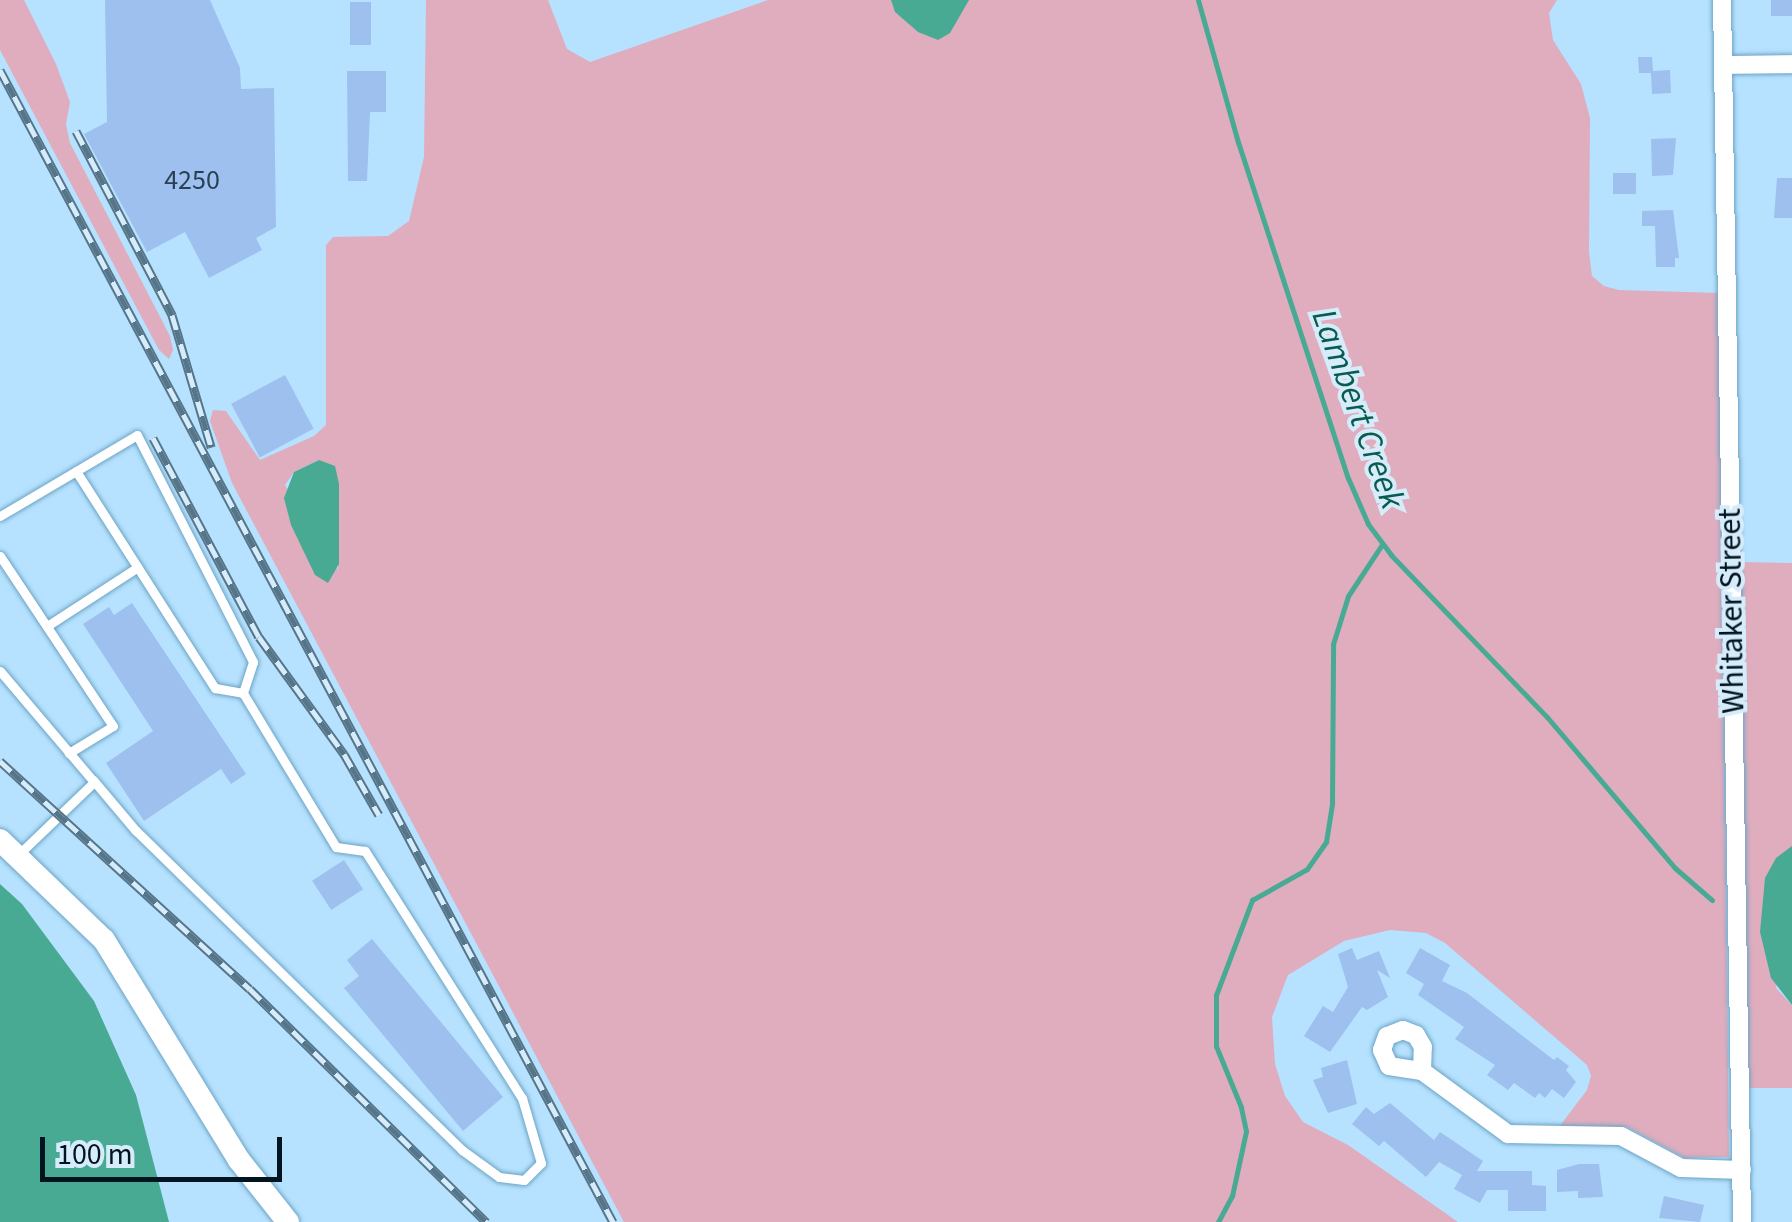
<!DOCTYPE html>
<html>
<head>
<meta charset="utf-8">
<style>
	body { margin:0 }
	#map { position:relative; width:1792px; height:1222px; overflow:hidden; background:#b6e2ff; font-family:"Source Sans 3",sans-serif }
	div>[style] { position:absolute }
	.green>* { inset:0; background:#dfadbe }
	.water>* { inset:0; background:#49aa94 }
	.stream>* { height:5px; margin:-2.5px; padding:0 2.5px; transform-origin:2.5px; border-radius:2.5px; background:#49aa94 }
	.building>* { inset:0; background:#9ec0ee; transform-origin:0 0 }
	.roads { filter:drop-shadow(0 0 2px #6da4c5) drop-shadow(0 0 2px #6da4c5) }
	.service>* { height:9px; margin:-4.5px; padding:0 4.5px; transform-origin:4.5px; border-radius:4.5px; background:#fff }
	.minor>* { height:18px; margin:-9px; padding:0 9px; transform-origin:9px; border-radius:9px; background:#fff }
	.tertiary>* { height:22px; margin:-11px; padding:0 11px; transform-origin:11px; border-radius:11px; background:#fff }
	.rail>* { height:9px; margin-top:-4.5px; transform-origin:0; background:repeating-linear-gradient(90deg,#d6ecfb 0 15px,#567589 0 30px); box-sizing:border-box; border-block:2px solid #567589 }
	span { translate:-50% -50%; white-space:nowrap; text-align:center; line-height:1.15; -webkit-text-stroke:8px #d6ecfb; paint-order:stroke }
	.number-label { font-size:28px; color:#283f54 }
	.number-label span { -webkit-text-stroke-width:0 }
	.street-label { font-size:32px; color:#011420 }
	.water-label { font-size:35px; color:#095b4d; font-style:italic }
	.scale { position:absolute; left:40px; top:1137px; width:242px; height:45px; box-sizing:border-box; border:5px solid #011420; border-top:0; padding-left:12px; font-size:30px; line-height:35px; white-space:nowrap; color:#011420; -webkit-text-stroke:8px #d6ecfb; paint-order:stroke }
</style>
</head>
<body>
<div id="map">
	<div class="green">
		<div style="clip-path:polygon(0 0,24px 0,56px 64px,70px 102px,66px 124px,70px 143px,170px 336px,173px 350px,169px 359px,159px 350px,0 50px)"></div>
		<div style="clip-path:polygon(evenodd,426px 0,548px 0,567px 49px,590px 62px,768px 0,1557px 0,1549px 13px,1553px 40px,1581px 84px,1590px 118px,1589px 252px,1592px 276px,1604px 286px,1619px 290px,1720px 293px,1729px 1157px,1685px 1158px,1627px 1127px,1559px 1127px,1587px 1090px,1591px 1076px,1587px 1065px,1445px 943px,1426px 933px,1390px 930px,1344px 941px,1288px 975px,1272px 1017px,1275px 1064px,1285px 1096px,1303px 1122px,1348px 1145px,1458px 1222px,624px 1222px,232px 483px,210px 421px,213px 410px,226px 411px,260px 460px,314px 436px,326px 425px,326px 245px,333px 237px,388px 236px,409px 221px,424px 157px,426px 0,319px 460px,339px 484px,338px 570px,285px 485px,294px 472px,319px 460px)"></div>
		<div style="clip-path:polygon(1739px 562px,1792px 563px,1792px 923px,1776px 988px,1792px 1005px,1792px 1088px,1748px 1088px)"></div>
	</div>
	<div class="water">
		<div style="clip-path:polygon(891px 0,969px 0,950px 33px,938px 40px,918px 32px,895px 12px)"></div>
		<div style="clip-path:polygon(319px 460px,335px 466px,339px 484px,339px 564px,328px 583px,315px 575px,291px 525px,284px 498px,294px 472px)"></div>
		<div style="clip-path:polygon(1792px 846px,1792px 1005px,1771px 978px,1760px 932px,1765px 878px,1776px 858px)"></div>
		<div style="clip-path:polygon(0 884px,22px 904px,94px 1001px,136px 1095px,169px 1222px,0 1222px)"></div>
	</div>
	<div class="stream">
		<div style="left:1198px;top:0;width:148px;rotate:74.3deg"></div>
		<div style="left:1238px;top:142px;width:354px;rotate:71.9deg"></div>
		<div style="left:1348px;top:478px;width:50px;rotate:66.5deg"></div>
		<div style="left:1368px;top:524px;width:39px;rotate:53deg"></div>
		<div style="left:1391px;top:555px;width:225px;rotate:46.1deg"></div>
		<div style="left:1547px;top:717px;width:198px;rotate:49.7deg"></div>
		<div style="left:1675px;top:868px;width:49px;rotate:40.9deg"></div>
		<div style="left:1218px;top:1222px;width:30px;rotate:-62deg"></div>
		<div style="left:1232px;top:1196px;width:66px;rotate:-77.8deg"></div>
		<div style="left:1246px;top:1131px;width:25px;rotate:-102deg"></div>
		<div style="left:1241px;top:1107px;width:66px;rotate:-112.3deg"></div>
		<div style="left:1216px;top:1046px;width:51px;rotate:-90deg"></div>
		<div style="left:1216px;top:995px;width:102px;rotate:-69.2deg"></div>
		<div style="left:1252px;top:900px;width:63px;rotate:-29.4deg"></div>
		<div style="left:1307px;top:869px;width:33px;rotate:-55deg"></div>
		<div style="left:1326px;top:842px;width:39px;rotate:-81deg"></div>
		<div style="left:1332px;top:803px;width:159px;rotate:-89.6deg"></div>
		<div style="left:1333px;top:644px;width:50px;rotate:-72.6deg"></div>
		<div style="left:1348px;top:596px;width:60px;rotate:-56.6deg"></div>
	</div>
	<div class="building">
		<div style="clip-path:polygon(105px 0,210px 0,240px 68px,241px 89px,274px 88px,276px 227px,256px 238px,262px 250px,209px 278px,185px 232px,147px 252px,84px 134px,107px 122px)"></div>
		<div style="left:1771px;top:0;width:21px;height:16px"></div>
		<div style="left:350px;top:2px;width:21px;height:43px"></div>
		<div style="clip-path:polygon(1638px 57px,1652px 57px,1653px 71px,1670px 70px,1671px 93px,1652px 94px,1651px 73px,1639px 73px)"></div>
		<div style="clip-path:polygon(347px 71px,386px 71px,386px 112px,370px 112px,367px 181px,348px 181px)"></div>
		<div style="clip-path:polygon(1676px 138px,1673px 175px,1652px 176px,1651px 139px)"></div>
		<div style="left:1613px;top:173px;width:23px;height:21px"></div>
		<div style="clip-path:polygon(1777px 178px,1792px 178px,1792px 218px,1774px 218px)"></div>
		<div style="clip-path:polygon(1673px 210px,1679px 258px,1675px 258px,1675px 267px,1656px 267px,1655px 226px,1642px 226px,1642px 211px)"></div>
		<div style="left:285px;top:375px;width:61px;height:61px;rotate:62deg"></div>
		<div style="clip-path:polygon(132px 603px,246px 774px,231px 784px,221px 769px,144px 821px,106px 763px,153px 731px,83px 624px,109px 607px,114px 615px)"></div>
		<div style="left:344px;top:860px;width:35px;height:38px;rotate:57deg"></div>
		<div style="clip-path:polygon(372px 939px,503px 1097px,463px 1131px,344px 988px,359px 976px,347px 960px)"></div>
		<div style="clip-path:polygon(1352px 948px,1357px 960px,1379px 951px,1390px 978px,1377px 970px,1388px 997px,1367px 1010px,1362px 1007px,1330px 1052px,1304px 1036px,1323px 1006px,1333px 1012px,1348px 987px,1338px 954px)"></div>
		<div style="clip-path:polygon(1420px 948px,1450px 965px,1442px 981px,1467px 993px,1554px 1060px,1557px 1057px,1569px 1066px,1566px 1070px,1576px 1082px,1564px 1098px,1552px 1089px,1545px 1098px,1539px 1093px,1535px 1098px,1514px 1083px,1508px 1090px,1487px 1075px,1495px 1065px,1455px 1039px,1464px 1027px,1418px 995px,1424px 984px,1406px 973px)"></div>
		<div style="clip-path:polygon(1347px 1060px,1357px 1104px,1328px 1113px,1313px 1080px,1323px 1077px,1321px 1068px)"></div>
		<div style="clip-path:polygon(1390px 1103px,1434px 1140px,1440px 1132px,1483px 1161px,1477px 1171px,1532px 1171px,1532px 1185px,1546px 1186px,1546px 1211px,1508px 1211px,1508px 1190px,1487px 1190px,1480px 1203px,1454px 1189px,1462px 1175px,1439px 1162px,1426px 1177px,1384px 1141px,1379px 1146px,1352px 1124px,1366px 1107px,1374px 1114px)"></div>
		<div style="clip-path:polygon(1579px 1164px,1599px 1164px,1603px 1197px,1578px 1198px,1578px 1191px,1557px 1192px,1557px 1170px)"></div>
		<div style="clip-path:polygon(1664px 1196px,1704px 1205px,1700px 1222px,1659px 1218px)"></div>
	</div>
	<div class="roads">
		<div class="service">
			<div style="left:76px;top:471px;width:258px;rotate:57.4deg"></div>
			<div style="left:215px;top:688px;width:28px;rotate:10deg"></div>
			<div style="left:0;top:516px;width:159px;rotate:-30.6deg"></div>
			<div style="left:137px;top:435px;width:255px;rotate:62.9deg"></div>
			<div style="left:253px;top:662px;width:33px;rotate:108deg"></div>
			<div style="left:243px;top:693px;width:180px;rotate:58.9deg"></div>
			<div style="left:336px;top:847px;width:29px;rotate:8deg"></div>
			<div style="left:365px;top:851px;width:293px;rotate:57.6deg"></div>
			<div style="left:522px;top:1098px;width:68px;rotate:73.7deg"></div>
			<div style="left:541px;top:1163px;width:24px;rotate:135deg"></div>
			<div style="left:524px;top:1180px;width:25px;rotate:-173deg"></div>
			<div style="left:499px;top:1177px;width:46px;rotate:-143.9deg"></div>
			<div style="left:462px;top:1150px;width:456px;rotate:-135.6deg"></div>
			<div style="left:136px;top:831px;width:67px;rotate:-130.1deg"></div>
			<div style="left:0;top:556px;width:204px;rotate:56.4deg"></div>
			<div style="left:113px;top:726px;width:52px;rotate:148.5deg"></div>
			<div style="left:47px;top:626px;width:108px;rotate:-33deg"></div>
			<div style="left:0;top:671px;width:145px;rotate:49.7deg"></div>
			<div style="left:94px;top:782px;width:105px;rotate:136.2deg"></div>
		</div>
		<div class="minor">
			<div style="left:1722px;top:0;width:1222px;rotate:89.06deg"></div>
			<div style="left:1723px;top:65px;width:69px;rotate:-0.8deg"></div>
			<div style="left:1422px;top:1071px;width:24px;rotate:-88deg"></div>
			<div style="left:1423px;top:1047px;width:14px;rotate:-120deg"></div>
			<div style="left:1416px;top:1035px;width:14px;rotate:-159deg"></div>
			<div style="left:1403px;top:1030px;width:17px;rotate:159deg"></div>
			<div style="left:1387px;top:1036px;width:15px;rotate:110deg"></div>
			<div style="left:1382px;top:1050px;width:17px;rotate:66deg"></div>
			<div style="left:1389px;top:1066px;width:33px;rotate:9deg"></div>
			<div style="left:1422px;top:1071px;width:107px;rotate:36.2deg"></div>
			<div style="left:1508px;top:1134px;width:113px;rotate:1deg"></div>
			<div style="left:1621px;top:1136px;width:68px;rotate:28.1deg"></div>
			<div style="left:1681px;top:1168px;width:61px;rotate:1.9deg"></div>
		</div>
		<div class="tertiary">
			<div style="left:0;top:840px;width:144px;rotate:43.9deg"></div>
			<div style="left:104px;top:940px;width:258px;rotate:58.5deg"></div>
			<div style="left:239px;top:1160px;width:79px;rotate:51.7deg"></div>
		</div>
	</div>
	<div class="rail">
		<div style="left:0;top:70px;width:1305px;rotate:61.98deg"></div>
		<div style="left:76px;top:131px;width:208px;rotate:62.4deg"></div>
		<div style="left:172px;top:315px;width:138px;rotate:73.5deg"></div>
		<div style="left:153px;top:438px;width:225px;rotate:62deg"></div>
		<div style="left:259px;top:637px;width:145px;rotate:54deg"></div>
		<div style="left:344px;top:754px;width:70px;rotate:60.2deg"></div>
		<div style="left:0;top:761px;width:338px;rotate:42.4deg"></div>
		<div style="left:250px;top:989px;width:332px;rotate:44.6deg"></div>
	</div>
	<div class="number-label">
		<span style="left:192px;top:180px">4250</span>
	</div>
	<div class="street-label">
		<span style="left:1732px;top:611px;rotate:-91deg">Whitaker Street</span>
	</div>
	<div class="water-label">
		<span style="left:1358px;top:409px;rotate:70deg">Lambert Creek</span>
	</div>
	<div class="scale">100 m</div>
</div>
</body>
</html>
